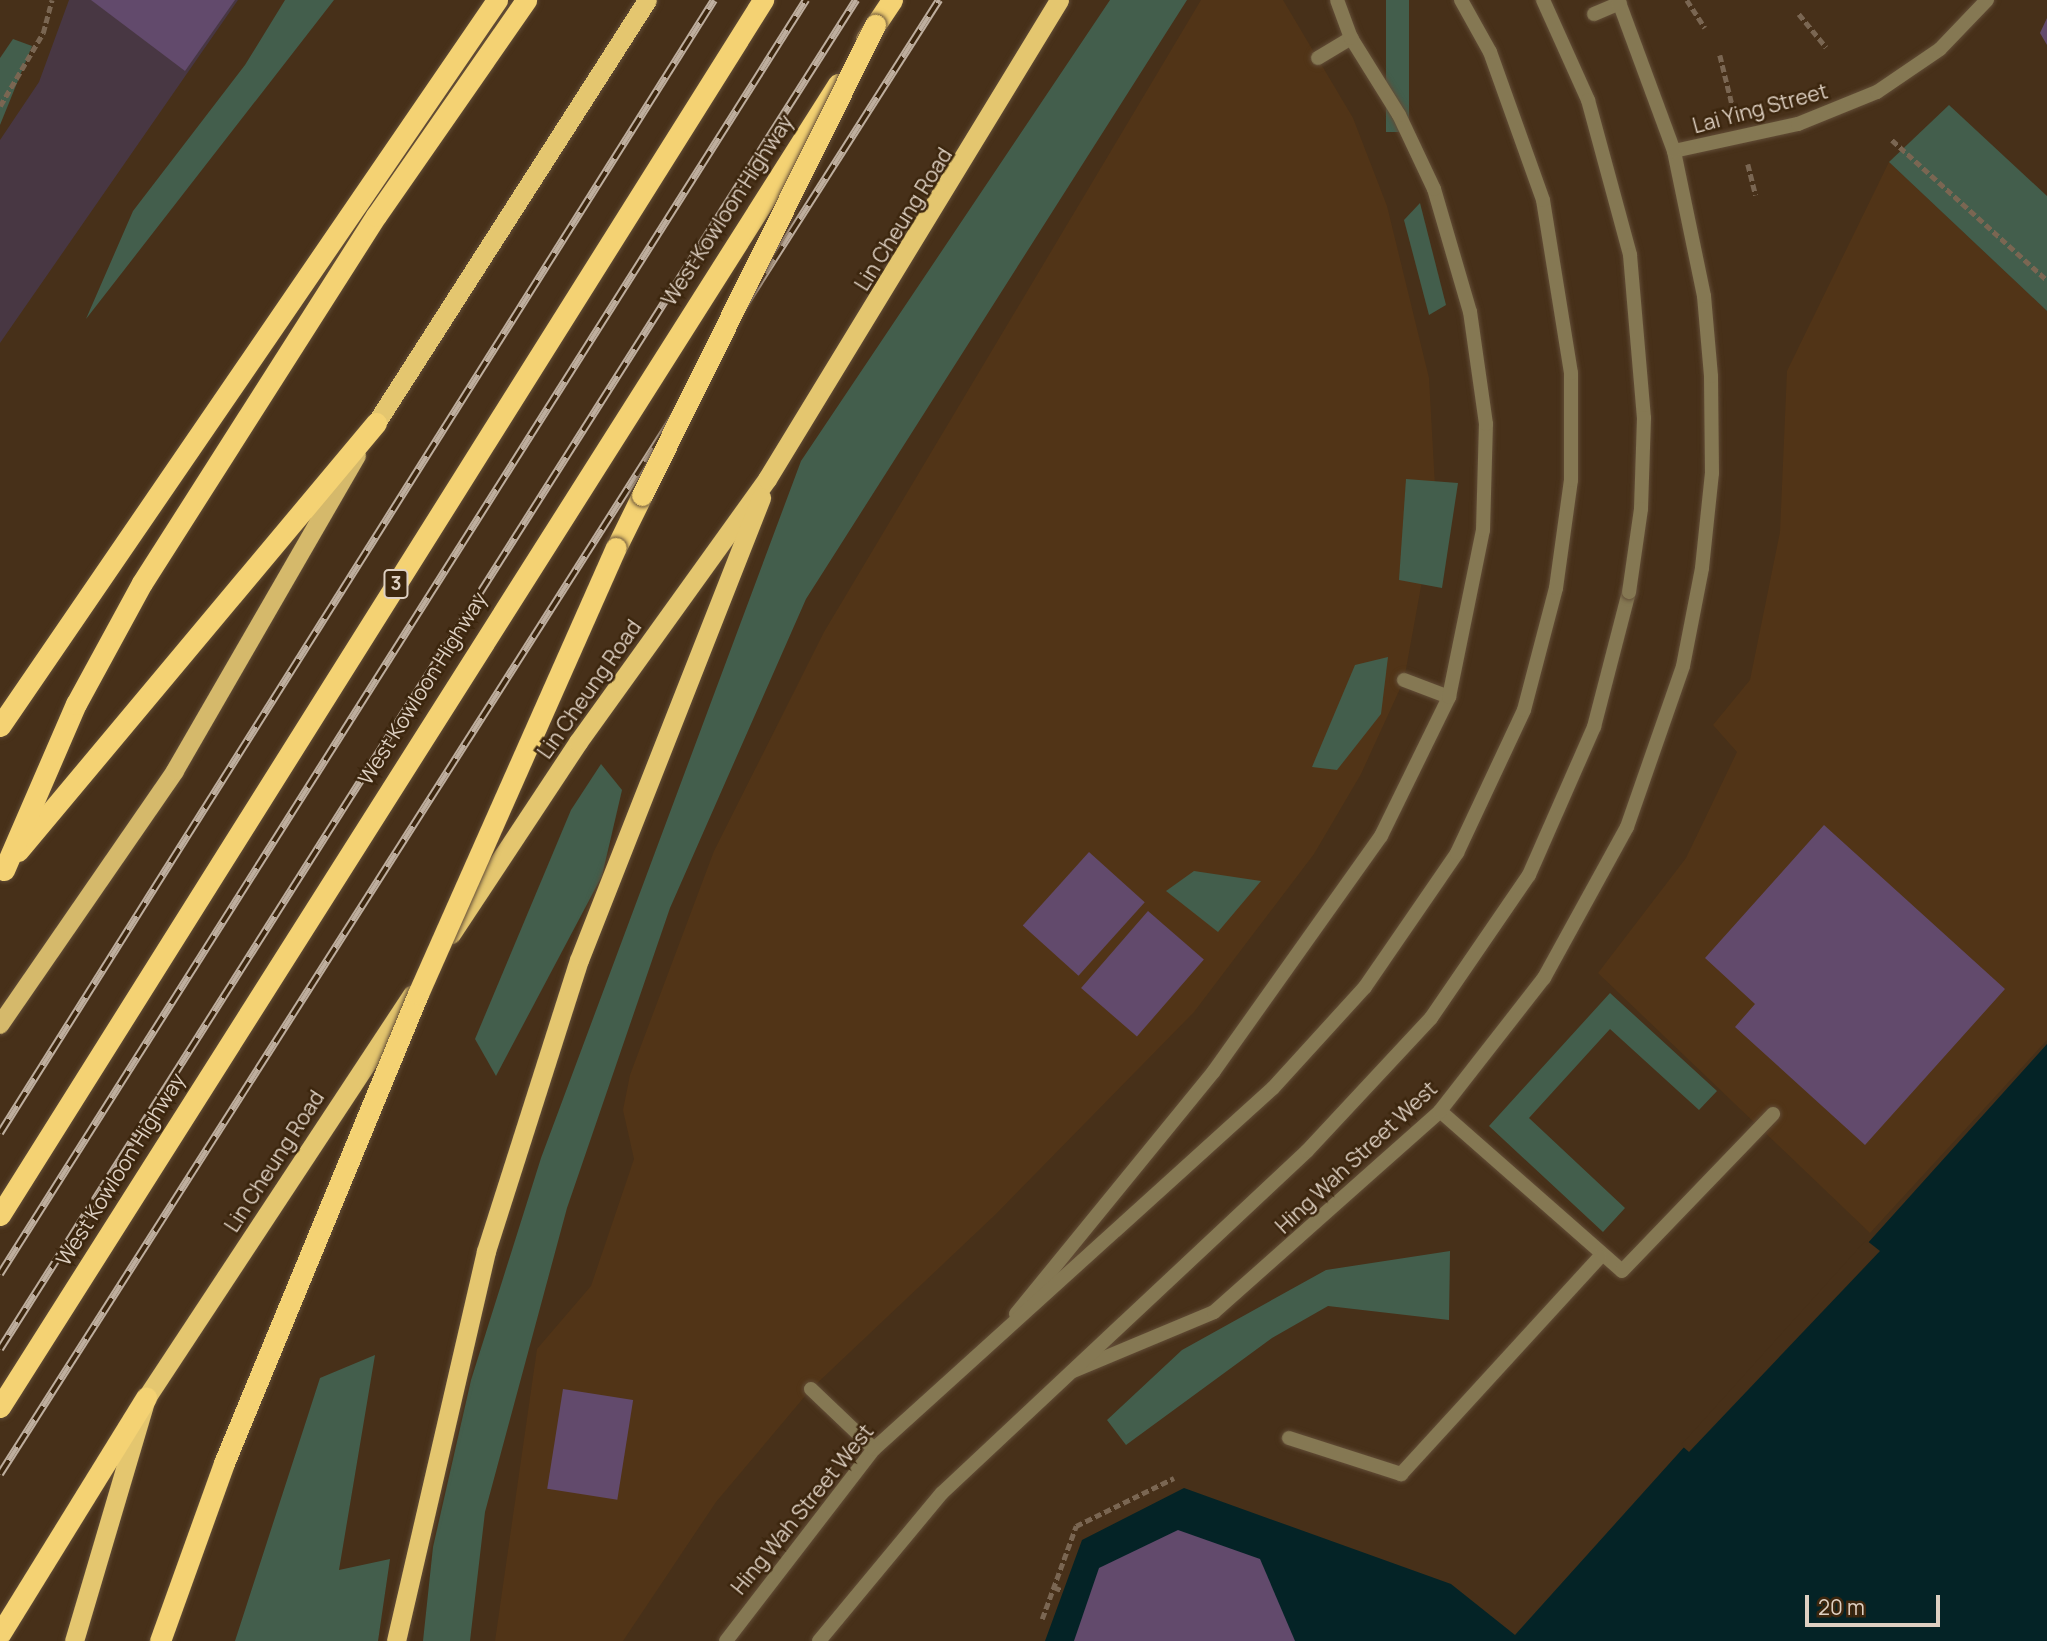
<!DOCTYPE html>
<html>
<head>
<meta charset="utf-8">
<style>
	body { margin:0 }
	#map { position:relative; width:2047px; height:1641px; overflow:hidden; background:#473019; font-family:Manrope,sans-serif }
	div>[style] { position:absolute }
	.built>* { inset:0; background:#513417 }
	.education>* { inset:0; background:#483743 }
	.green>* { inset:0; background:#435e4c; transform-origin:0 0 }
	.water>* { inset:0; background:#042326 }
	.pier>* { inset:0; background:#473019 }
	.building>* { inset:0; background:#624a6c; transform-origin:0 0 }
	.path>* { height:4.5px; margin-top:-2.25px; transform-origin:0; background:repeating-linear-gradient(90deg,#7a6652 0 7px,transparent 0 10.5px) }
	.roads { filter:drop-shadow(0 0 2px #624d37) drop-shadow(0 0 2px #624d37) }
	.service>* { height:14px; margin:-7px; padding:0 7px; transform-origin:7px; border-radius:7px; background:#857853 }
	.minor>* { height:14px; margin:-7px; padding:0 7px; transform-origin:7px; border-radius:7px; background:#857853 }
	.tertiary>* { height:14px; margin:-7px; padding:0 7px; transform-origin:7px; border-radius:7px; background:#857853 }
	.primary>* { height:18px; margin:-9px; padding:0 9px; transform-origin:9px; border-radius:9px; background:#d5b96b }
	.trunk>* { height:19px; margin:-9.5px; padding:0 9.5px; transform-origin:9.5px; border-radius:9.5px; background:#e4c66f }
	.motorway>* { height:21px; margin:-10.5px; padding:0 10.5px; transform-origin:10.5px; border-radius:10.5px; background:#f4d273 }
	.rail>* { height:8px; margin-top:-4px; transform-origin:0; background:repeating-linear-gradient(90deg,#3c260e 0 16px,#beae9e 0 32px); box-sizing:border-box; border-block:2px solid #beae9e }
	.bridges { filter:drop-shadow(0 0 2px #624d37) drop-shadow(0 0 2px #624d37) }
	.tertiary-bridge>* { height:14px; margin:-7px; padding:0 7px; transform-origin:7px; border-radius:7px; background:#857853 }
	.motorway-bridge>* { height:21px; margin:-10.5px; padding:0 10.5px; transform-origin:10.5px; border-radius:10.5px; background:#f4d273 }
	span { translate:-50% -50%; white-space:nowrap; text-align:center; line-height:1.15; -webkit-text-stroke:5px #3c260e; paint-order:stroke }
	.shield-label span { padding:2px 5px; background:#3c260e; border:2px solid; border-radius:5px; -webkit-text-stroke-width:0 }
	.shield-label { font-size:19px; color:#ded0c2; font-weight:700 }
	.street-label { font-size:21px; color:#ded0c2 }
	.scale { position:absolute; left:1805px; top:1595px; width:135px; height:32px; box-sizing:border-box; border:4px solid #ded0c2; border-top:0; padding-left:9px; font-size:21px; line-height:24px; white-space:nowrap; color:#ded0c2; -webkit-text-stroke:5px #3c260e; paint-order:stroke }
</style>
</head>
<body>
<div id="map">
	<div class="built">
		<div style="clip-path:polygon(1201px 0,1283px 0,1353px 118px,1387px 206px,1429px 378px,1436px 504px,1404px 680px,1361px 774px,1314px 854px,1194px 1012px,996px 1214px,811px 1389px,716px 1502px,623px 1641px,495px 1641px,537px 1349px,591px 1286px,634px 1159px,623px 1110px,630px 1075px,714px 851px,824px 632px)"></div>
		<div style="clip-path:polygon(1889px 162px,2047px 311px,2047px 1040px,1870px 1233px,1598px 973px,1686px 858px,1737px 752px,1713px 725px,1750px 680px,1780px 532px,1787px 371px)"></div>
	</div>
	<div class="education">
		<div style="clip-path:polygon(69px 0,238px 0,0 343px,0 140px,39px 82px)"></div>
	</div>
	<div class="green">
		<div style="clip-path:polygon(285px 0,334px 0,86px 319px,133px 211px,245px 65px)"></div>
		<div style="clip-path:polygon(1110px 0,1187px 0,806px 599px,670px 908px,567px 1208px,485px 1512px,470px 1641px,423px 1641px,433px 1547px,471px 1380px,541px 1158px,801px 461px)"></div>
		<div style="left:1386px;top:0;width:23px;height:132px"></div>
		<div style="clip-path:polygon(13px 39px,32px 46px,0 125px,0 58px)"></div>
		<div style="clip-path:polygon(1949px 105px,2047px 196px,2047px 311px,1889px 162px)"></div>
		<div style="clip-path:polygon(1420px 203px,1446px 305px,1429px 315px,1404px 220px)"></div>
		<div style="clip-path:polygon(1406px 479px,1458px 483px,1442px 588px,1399px 580px)"></div>
		<div style="clip-path:polygon(1388px 657px,1381px 714px,1337px 770px,1312px 767px,1355px 665px)"></div>
		<div style="clip-path:polygon(601px 764px,622px 790px,602px 876px,496px 1076px,475px 1039px,571px 810px)"></div>
		<div style="clip-path:polygon(1194px 871px,1261px 881px,1218px 932px,1166px 891px)"></div>
		<div style="clip-path:polygon(1610px 993px,1717px 1091px,1699px 1110px,1610px 1029px,1529px 1118px,1625px 1208px,1603px 1232px,1489px 1126px)"></div>
		<div style="clip-path:polygon(1450px 1251px,1449px 1320px,1328px 1306px,1272px 1338px,1126px 1445px,1107px 1420px,1182px 1350px,1326px 1270px)"></div>
		<div style="clip-path:polygon(375px 1355px,339px 1570px,390px 1559px,378px 1641px,235px 1641px,320px 1378px)"></div>
	</div>
	<div class="water">
		<div style="clip-path:polygon(2047px 1044px,2047px 1641px,1045px 1641px,1082px 1540px,1184px 1488px,1451px 1584px,1515px 1635px)"></div>
	</div>
	<div class="pier">
		<div style="clip-path:polygon(1866px 1240px,1880px 1251px,1689px 1452px,1681px 1445px)"></div>
	</div>
	<div class="building">
		<div style="clip-path:polygon(91px 0,235px 0,185px 71px)"></div>
		<div style="clip-path:polygon(2047px 18px,2047px 45px,2040px 33px)"></div>
		<div style="clip-path:polygon(1824px 825px,2005px 989px,1865px 1145px,1735px 1027px,1755px 1004px,1705px 958px)"></div>
		<div style="left:1089px;top:852px;width:75px;height:99px;rotate:42deg"></div>
		<div style="left:1148px;top:911px;width:74px;height:102px;rotate:41deg"></div>
		<div style="left:563px;top:1389px;width:71px;height:101px;rotate:9deg"></div>
		<div style="clip-path:polygon(1178px 1530px,1260px 1559px,1295px 1641px,1074px 1641px,1099px 1568px)"></div>
	</div>
	<div class="path">
		<div style="left:1687px;top:0;width:33px;rotate:57deg"></div>
		<div style="left:1799px;top:14px;width:43px;rotate:50.7deg"></div>
		<div style="left:1720px;top:55px;width:55px;rotate:76.2deg"></div>
		<div style="left:0;top:106px;width:85px;rotate:-59.5deg"></div>
		<div style="left:43px;top:33px;width:34px;rotate:-75deg"></div>
		<div style="left:1892px;top:140px;width:209px;rotate:42.1deg"></div>
		<div style="left:1748px;top:164px;width:32px;rotate:76deg"></div>
		<div style="left:1054px;top:1587px;width:10px;rotate:24deg"></div>
		<div style="left:1042px;top:1619px;width:99px;rotate:-69.9deg"></div>
		<div style="left:1076px;top:1526px;width:109px;rotate:-26.1deg"></div>
	</div>
	<div class="roads">
		<div class="service">
			<div style="left:1594px;top:14px;width:28px;rotate:-23deg"></div>
			<div style="left:1318px;top:58px;width:39px;rotate:-31deg"></div>
			<div style="left:1404px;top:680px;width:48px;rotate:20.7deg"></div>
			<div style="left:1440px;top:1111px;width:242px;rotate:41.3deg"></div>
			<div style="left:1622px;top:1271px;width:218px;rotate:-46.1deg"></div>
			<div style="left:811px;top:1389px;width:87px;rotate:43.6deg"></div>
			<div style="left:1289px;top:1438px;width:118px;rotate:17.8deg"></div>
			<div style="left:1401px;top:1474px;width:294px;rotate:-47.5deg"></div>
		</div>
		<div class="minor">
			<div style="left:1674px;top:151px;width:127px;rotate:-12.3deg"></div>
			<div style="left:1798px;top:124px;width:85px;rotate:-22.1deg"></div>
			<div style="left:1877px;top:92px;width:76px;rotate:-34.3deg"></div>
			<div style="left:1940px;top:49px;width:68px;rotate:-46.2deg"></div>
			<div style="left:1016px;top:1314px;width:313px;rotate:-50.8deg"></div>
			<div style="left:1214px;top:1071px;width:288px;rotate:-54.6deg"></div>
			<div style="left:1381px;top:836px;width:155px;rotate:-63.9deg"></div>
			<div style="left:1449px;top:697px;width:170px;rotate:-78.5deg"></div>
			<div style="left:1483px;top:530px;width:106px;rotate:-88.4deg"></div>
			<div style="left:1486px;top:424px;width:113px;rotate:-98.1deg"></div>
			<div style="left:1470px;top:312px;width:128px;rotate:-106.3deg"></div>
			<div style="left:1434px;top:189px;width:82px;rotate:-115.3deg"></div>
			<div style="left:1399px;top:115px;width:91px;rotate:-121.9deg"></div>
			<div style="left:1351px;top:38px;width:40px;rotate:-110.2deg"></div>
		</div>
		<div class="tertiary">
			<div style="left:1073px;top:1371px;width:153px;rotate:-22.7deg"></div>
			<div style="left:1214px;top:1312px;width:302px;rotate:-41.6deg"></div>
			<div style="left:1440px;top:1111px;width:169px;rotate:-52deg"></div>
			<div style="left:1544px;top:978px;width:172px;rotate:-61.2deg"></div>
			<div style="left:1627px;top:827px;width:170px;rotate:-70.8deg"></div>
			<div style="left:1683px;top:666px;width:100px;rotate:-79deg"></div>
			<div style="left:1702px;top:568px;width:96px;rotate:-84deg"></div>
			<div style="left:1712px;top:473px;width:97px;rotate:-90.6deg"></div>
			<div style="left:1711px;top:376px;width:80px;rotate:-95deg"></div>
			<div style="left:1704px;top:296px;width:148px;rotate:-101.7deg"></div>
			<div style="left:1674px;top:151px;width:161px;rotate:-110.3deg"></div>
			<div style="left:726px;top:1641px;width:242px;rotate:-52.4deg"></div>
			<div style="left:874px;top:1449px;width:538px;rotate:-42.14deg"></div>
			<div style="left:1273px;top:1088px;width:137px;rotate:-47.7deg"></div>
			<div style="left:1365px;top:987px;width:163px;rotate:-55.5deg"></div>
			<div style="left:1457px;top:853px;width:158px;rotate:-64.9deg"></div>
			<div style="left:1524px;top:710px;width:126px;rotate:-75.3deg"></div>
			<div style="left:1556px;top:588px;width:109px;rotate:-82.1deg"></div>
			<div style="left:1571px;top:480px;width:107px;rotate:-90deg"></div>
			<div style="left:1571px;top:373px;width:175px;rotate:-99.2deg"></div>
			<div style="left:1543px;top:200px;width:157px;rotate:-109.7deg"></div>
			<div style="left:1490px;top:52px;width:60px;rotate:-119.1deg"></div>
			<div style="left:819px;top:1641px;width:192px;rotate:-50.3deg"></div>
			<div style="left:942px;top:1493px;width:500px;rotate:-43.14deg"></div>
			<div style="left:1307px;top:1151px;width:182px;rotate:-47deg"></div>
			<div style="left:1431px;top:1018px;width:173px;rotate:-55.6deg"></div>
			<div style="left:1529px;top:875px;width:162px;rotate:-66.3deg"></div>
			<div style="left:1594px;top:727px;width:139px;rotate:-75.5deg"></div>
		</div>
		<div class="primary">
			<div style="left:0;top:1025px;width:308px;rotate:-55.4deg"></div>
			<div style="left:175px;top:771px;width:364px;rotate:-60deg"></div>
		</div>
		<div class="trunk">
			<div style="left:376px;top:423px;width:502px;rotate:-57.35deg"></div>
			<div style="left:451px;top:934px;width:230px;rotate:-56.5deg"></div>
			<div style="left:578px;top:742px;width:324px;rotate:-54.3deg"></div>
			<div style="left:767px;top:479px;width:561px;rotate:-58.63deg"></div>
			<div style="left:74px;top:1641px;width:253px;rotate:-73.5deg"></div>
			<div style="left:146px;top:1398px;width:483px;rotate:-56.6deg"></div>
			<div style="left:396px;top:1641px;width:400px;rotate:-77deg"></div>
			<div style="left:486px;top:1251px;width:305px;rotate:-72.3deg"></div>
			<div style="left:579px;top:960px;width:497px;rotate:-68.5deg"></div>
		</div>
		<div class="motorway">
			<div style="left:866px;top:39px;width:47px;rotate:-56.3deg"></div>
			<div style="left:616px;top:548px;width:59px;rotate:-63.9deg"></div>
			<div style="left:0;top:726px;width:880px;rotate:-55.61deg"></div>
			<div style="left:18px;top:851px;width:558px;rotate:-50.09deg"></div>
			<div style="left:4px;top:870px;width:181px;rotate:-66.6deg"></div>
			<div style="left:76px;top:704px;width:138px;rotate:-61.4deg"></div>
			<div style="left:142px;top:583px;width:435px;rotate:-57.5deg"></div>
			<div style="left:376px;top:216px;width:263px;rotate:-55.2deg"></div>
			<div style="left:0;top:1215px;width:1435px;rotate:-57.87deg"></div>
			<div style="left:0;top:1407px;width:1566px;rotate:-57.65deg"></div>
			<div style="left:0;top:1634px;width:278px;rotate:-58.3deg"></div>
		</div>
	</div>
	<div class="rail">
		<div style="left:0;top:1133px;width:1339px;rotate:-57.78deg"></div>
		<div style="left:0;top:1274px;width:1508px;rotate:-57.68deg"></div>
		<div style="left:0;top:1349px;width:1598px;rotate:-57.6deg"></div>
		<div style="left:0;top:1474px;width:1748px;rotate:-57.5deg"></div>
	</div>
	<div class="bridges">
		<div class="tertiary-bridge">
			<div style="left:1543px;top:0;width:110px;rotate:65.8deg"></div>
			<div style="left:1588px;top:100px;width:161px;rotate:74.8deg"></div>
			<div style="left:1630px;top:255px;width:164px;rotate:85.1deg"></div>
			<div style="left:1644px;top:418px;width:91px;rotate:91.9deg"></div>
			<div style="left:1641px;top:509px;width:84px;rotate:98.2deg"></div>
		</div>
		<div class="motorway-bridge">
			<div style="left:642px;top:495px;width:525px;rotate:-63.63deg"></div>
			<div style="left:160px;top:1641px;width:189px;rotate:-70.2deg"></div>
			<div style="left:224px;top:1463px;width:508px;rotate:-67.53deg"></div>
			<div style="left:418px;top:994px;width:488px;rotate:-66.1deg"></div>
		</div>
	</div>
	<div class="shield-label">
		<span style="left:396px;top:584px">3</span>
	</div>
	<div class="street-label">
		<span style="left:1760px;top:108px;rotate:-15deg">Lai Ying Street</span>
		<span style="left:727px;top:210px;rotate:-57deg">West Kowloon Highway</span>
		<span style="left:903px;top:219px;rotate:-58deg">Lin Cheung Road</span>
		<span style="left:422px;top:688px;rotate:-58deg">West Kowloon Highway</span>
		<span style="left:589px;top:689px;rotate:-55deg">Lin Cheung Road</span>
		<span style="left:1356px;top:1157px;rotate:-43deg">Hing Wah Street West</span>
		<span style="left:274px;top:1161px;rotate:-57deg">Lin Cheung Road</span>
		<span style="left:120px;top:1169px;rotate:-58deg">West Kowloon Highway</span>
		<span style="left:802px;top:1509px;rotate:-51deg">Hing Wah Street West</span>
	</div>
	<div class="scale">20 m</div>
</div>
</body>
</html>
